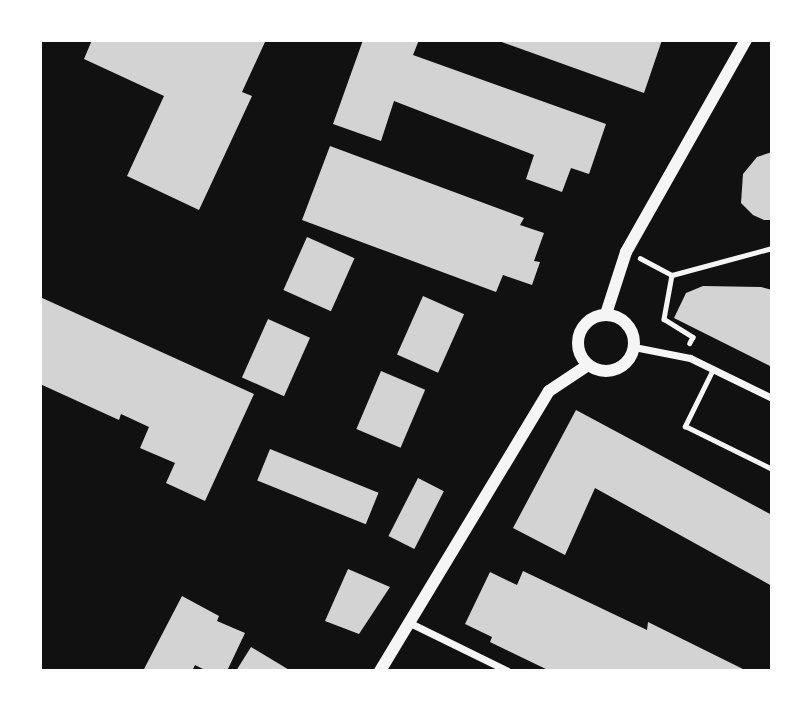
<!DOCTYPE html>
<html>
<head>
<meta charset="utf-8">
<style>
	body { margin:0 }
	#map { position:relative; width:812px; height:711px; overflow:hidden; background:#111; font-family:"Varela Round",sans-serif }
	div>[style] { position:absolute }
	.building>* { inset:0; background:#d3d3d3; transform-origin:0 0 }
	.path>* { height:4.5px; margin:-2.25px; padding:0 2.25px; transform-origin:2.25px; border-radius:2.25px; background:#f5f5f5 }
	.service>* { height:5px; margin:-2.5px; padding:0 2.5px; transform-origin:2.5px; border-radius:2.5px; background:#f5f5f5 }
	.minor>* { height:7px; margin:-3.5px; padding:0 3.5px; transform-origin:3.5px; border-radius:3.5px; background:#f5f5f5 }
	.tertiary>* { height:12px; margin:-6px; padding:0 6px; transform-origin:6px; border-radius:6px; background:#f5f5f5 }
	.tertiary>.ring { margin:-6px; padding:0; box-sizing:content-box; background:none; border:12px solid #f5f5f5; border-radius:50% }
	span { translate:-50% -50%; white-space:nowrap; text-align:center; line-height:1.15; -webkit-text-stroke:7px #fff; paint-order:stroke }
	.frame { position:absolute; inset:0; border:42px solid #fff; pointer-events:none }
</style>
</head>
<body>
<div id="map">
	<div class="building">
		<div style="clip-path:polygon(92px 40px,265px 42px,242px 92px,252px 96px,199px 210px,127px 176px,164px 96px,84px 59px)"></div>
		<div style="clip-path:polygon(363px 40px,419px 40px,413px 55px,606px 124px,589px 174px,571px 168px,562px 192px,526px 179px,534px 155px,394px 101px,381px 141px,333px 124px)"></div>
		<div style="clip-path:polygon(496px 40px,662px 40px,644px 93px)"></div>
		<div style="clip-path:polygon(330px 146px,524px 218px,520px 225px,544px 233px,534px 261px,540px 262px,532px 285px,503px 275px,496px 292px,302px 220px)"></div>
		<div style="clip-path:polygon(772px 152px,772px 220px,764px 220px,753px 215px,741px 203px,743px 174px,757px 157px)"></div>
		<div style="left:307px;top:237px;width:52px;height:58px;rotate:24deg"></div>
		<div style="clip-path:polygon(703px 286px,761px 287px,772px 290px,772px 367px,674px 318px,686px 293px)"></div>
		<div style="left:423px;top:296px;width:45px;height:64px;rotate:24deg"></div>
		<div style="clip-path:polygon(40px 297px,254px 394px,205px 501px,166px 483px,175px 463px,140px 448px,149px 427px,121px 414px,119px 420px,40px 384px)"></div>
		<div style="left:268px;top:319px;width:46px;height:64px;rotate:24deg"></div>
		<div style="left:381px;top:371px;width:48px;height:63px;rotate:23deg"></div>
		<div style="clip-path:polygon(576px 410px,772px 515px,772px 586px,595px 488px,565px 555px,513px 528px)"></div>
		<div style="left:270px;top:449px;width:117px;height:34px;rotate:22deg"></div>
		<div style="left:418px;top:478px;width:29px;height:65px;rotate:27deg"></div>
		<div style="clip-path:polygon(348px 569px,390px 587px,359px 634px,325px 621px)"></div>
		<div style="clip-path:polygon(523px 571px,647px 630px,648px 622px,747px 671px,550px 671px,490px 642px,492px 637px,465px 624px,490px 572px,517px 585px)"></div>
		<div style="clip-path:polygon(182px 596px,219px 616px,217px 621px,245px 633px,227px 671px,207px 671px,195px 665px,192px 671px,143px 671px)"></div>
		<div style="clip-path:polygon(251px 647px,291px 671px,236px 671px)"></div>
	</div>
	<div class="path">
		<div style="left:640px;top:258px;width:36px;rotate:28deg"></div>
		<div style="left:672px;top:275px;width:104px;rotate:-15.1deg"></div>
		<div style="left:672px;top:275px;width:45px;rotate:100.3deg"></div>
		<div style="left:664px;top:319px;width:34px;rotate:32deg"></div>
		<div style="left:693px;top:337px;width:7px;rotate:117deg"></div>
	</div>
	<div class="service">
		<div style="left:713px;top:369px;width:64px;rotate:116.2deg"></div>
		<div style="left:685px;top:426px;width:97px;rotate:26.3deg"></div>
	</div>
	<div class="minor">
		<div style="left:634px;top:347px;width:57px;rotate:11.1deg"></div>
		<div style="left:690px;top:358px;width:91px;rotate:26deg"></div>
		<div style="left:408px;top:622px;width:111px;rotate:26.1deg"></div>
	</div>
	<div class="tertiary">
		<div style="left:606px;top:314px;width:65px;rotate:-72.1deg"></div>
		<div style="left:626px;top:252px;width:244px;rotate:-60.5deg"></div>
		<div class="ring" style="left:578px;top:315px;width:44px;height:44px"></div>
		<div style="left:380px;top:671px;width:327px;rotate:-58.9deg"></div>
		<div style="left:549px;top:391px;width:47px;rotate:-33.7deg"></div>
	</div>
	<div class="frame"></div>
</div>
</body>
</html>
